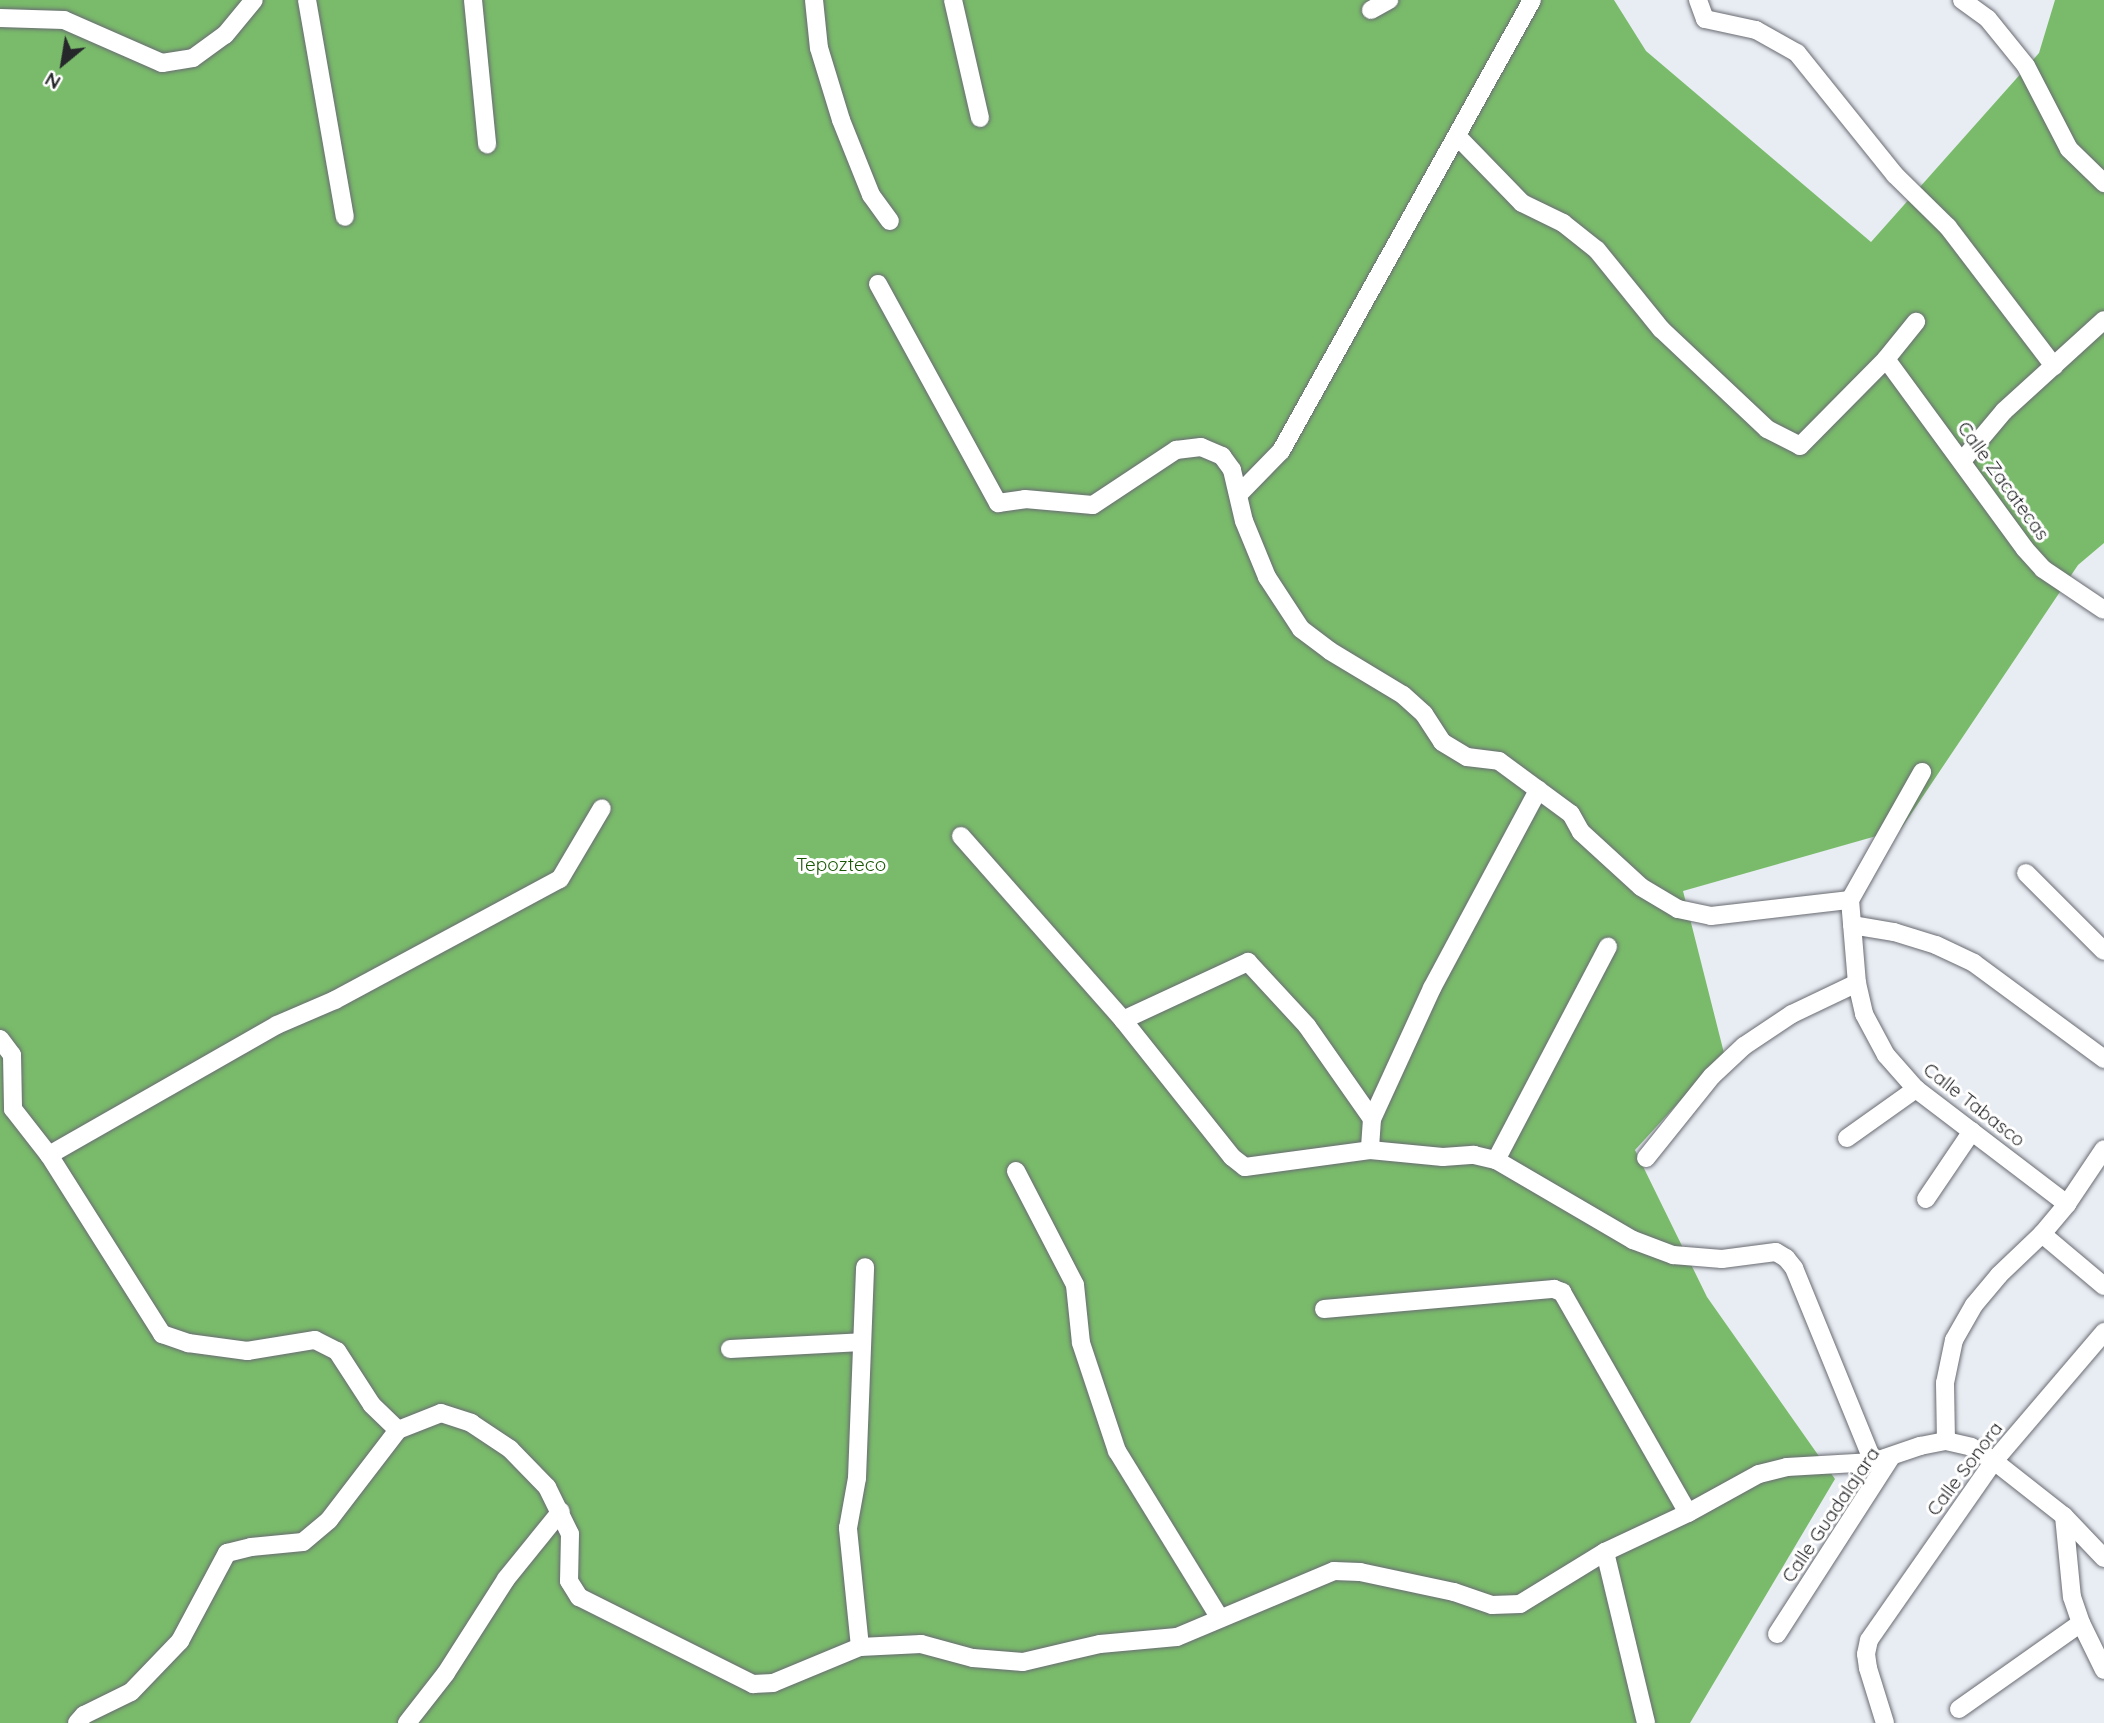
<!DOCTYPE html>
<html>
<head>
<meta charset="utf-8">
<style>
	body { margin:0 }
	#map { position:relative; width:2104px; height:1723px; overflow:hidden; background:#e8ecf3; font-family:Quicksand,sans-serif }
	div>[style] { position:absolute }
	.forest>* { inset:0; background:#7abb6b }
	.roads { filter:drop-shadow(0 0 2px #696c72) drop-shadow(0 0 2px #696c72) }
	.minor>* { height:18px; margin:-9px; padding:0 9px; transform-origin:9px; border-radius:9px; background:#fff }
	span { translate:-50% -50%; white-space:nowrap; text-align:center; line-height:1.15; -webkit-text-stroke:6px #fff; paint-order:stroke }
	.street-label { font-size:19px; color:#26272a }
	.park-label { font-size:19px; color:#1a5805 }
	.north { position:absolute; left:28px; top:28px; width:70px; height:70px; -webkit-text-stroke:5px #fff; paint-order:stroke; rotate:210deg; font-size:19px; font-weight:700; line-height:28px; text-align:center; color:#26272a }
	.north::after { content:''; display:block; margin:auto; width:24px; height:32px; background:#26272a; clip-path:polygon(50% 0,100% 100%,50% 72%,0 100%) }
</style>
</head>
<body>
<div id="map">
	<div class="forest">
		<div style="clip-path:polygon(0 0,1614px 0,1646px 51px,1871px 242px,2039px 53px,2055px 0,2104px 0,2104px 543px,2078px 565px,1901px 829px,1683px 891px,1724px 1053px,1635px 1150px,1707px 1297px,1835px 1479px,1690px 1723px,0 1723px)"></div>
	</div>
	<div class="roads">
		<div class="minor">
			<div style="left:307px;top:0;width:220px;rotate:80.1deg"></div>
			<div style="left:473px;top:0;width:145px;rotate:84.4deg"></div>
			<div style="left:814px;top:0;width:48px;rotate:84.1deg"></div>
			<div style="left:819px;top:48px;width:75px;rotate:73deg"></div>
			<div style="left:841px;top:120px;width:81px;rotate:68.2deg"></div>
			<div style="left:871px;top:195px;width:32px;rotate:54deg"></div>
			<div style="left:953px;top:0;width:121px;rotate:77.1deg"></div>
			<div style="left:1698px;top:0;width:20px;rotate:70deg"></div>
			<div style="left:1705px;top:19px;width:52px;rotate:12.2deg"></div>
			<div style="left:1756px;top:30px;width:47px;rotate:29.3deg"></div>
			<div style="left:1797px;top:53px;width:156px;rotate:51.2deg"></div>
			<div style="left:1895px;top:175px;width:74px;rotate:44.5deg"></div>
			<div style="left:1948px;top:227px;width:175px;rotate:52.7deg"></div>
			<div style="left:1962px;top:0;width:32px;rotate:36deg"></div>
			<div style="left:1988px;top:19px;width:60px;rotate:51deg"></div>
			<div style="left:2026px;top:66px;width:93px;rotate:62.6deg"></div>
			<div style="left:2069px;top:149px;width:49px;rotate:44.2deg"></div>
			<div style="left:1371px;top:10px;width:21px;rotate:-29deg"></div>
			<div style="left:0;top:18px;width:64px;rotate:1.8deg"></div>
			<div style="left:64px;top:20px;width:107px;rotate:23.7deg"></div>
			<div style="left:162px;top:63px;width:31px;rotate:-9deg"></div>
			<div style="left:193px;top:58px;width:39px;rotate:-36deg"></div>
			<div style="left:225px;top:35px;width:45px;rotate:-50.4deg"></div>
			<div style="left:1458px;top:137px;width:92px;rotate:45.9deg"></div>
			<div style="left:1522px;top:203px;width:46px;rotate:26deg"></div>
			<div style="left:1563px;top:223px;width:43px;rotate:38.5deg"></div>
			<div style="left:1597px;top:250px;width:102px;rotate:51deg"></div>
			<div style="left:1661px;top:329px;width:146px;rotate:43.3deg"></div>
			<div style="left:1767px;top:429px;width:37px;rotate:27deg"></div>
			<div style="left:1800px;top:446px;width:122px;rotate:-45.3deg"></div>
			<div style="left:1886px;top:359px;width:48px;rotate:-51deg"></div>
			<div style="left:878px;top:284px;width:250px;rotate:61.3deg"></div>
			<div style="left:998px;top:503px;width:27px;rotate:-8deg"></div>
			<div style="left:1025px;top:499px;width:68px;rotate:5deg"></div>
			<div style="left:1093px;top:505px;width:100px;rotate:-33.5deg"></div>
			<div style="left:1176px;top:450px;width:25px;rotate:-7deg"></div>
			<div style="left:1201px;top:447px;width:23px;rotate:23deg"></div>
			<div style="left:1222px;top:456px;width:17px;rotate:54deg"></div>
			<div style="left:1232px;top:470px;width:52px;rotate:76.8deg"></div>
			<div style="left:1244px;top:521px;width:61px;rotate:67.7deg"></div>
			<div style="left:1267px;top:577px;width:62px;rotate:56.8deg"></div>
			<div style="left:1301px;top:629px;width:36px;rotate:37deg"></div>
			<div style="left:1330px;top:651px;width:85px;rotate:31.1deg"></div>
			<div style="left:1403px;top:695px;width:28px;rotate:42deg"></div>
			<div style="left:1424px;top:714px;width:33px;rotate:57deg"></div>
			<div style="left:1442px;top:742px;width:29px;rotate:31deg"></div>
			<div style="left:1467px;top:757px;width:32px;rotate:7deg"></div>
			<div style="left:1499px;top:761px;width:89px;rotate:36.4deg"></div>
			<div style="left:1571px;top:814px;width:21px;rotate:61deg"></div>
			<div style="left:1581px;top:832px;width:81px;rotate:42.5deg"></div>
			<div style="left:1641px;top:887px;width:43px;rotate:30.7deg"></div>
			<div style="left:1678px;top:909px;width:34px;rotate:12deg"></div>
			<div style="left:1711px;top:916px;width:140px;rotate:-6.6deg"></div>
			<div style="left:1886px;top:359px;width:235px;rotate:53.8deg"></div>
			<div style="left:2025px;top:549px;width:27px;rotate:48deg"></div>
			<div style="left:2043px;top:569px;width:73px;rotate:33.9deg"></div>
			<div style="left:1962px;top:461px;width:65px;rotate:-50deg"></div>
			<div style="left:2004px;top:411px;width:135px;rotate:-42.3deg"></div>
			<div style="left:1239px;top:494px;width:60px;rotate:-45.7deg"></div>
			<div style="left:1281px;top:451px;width:516px;rotate:-60.9deg"></div>
			<div style="left:961px;top:836px;width:245px;rotate:48.6deg"></div>
			<div style="left:1123px;top:1020px;width:175px;rotate:51.5deg"></div>
			<div style="left:1232px;top:1157px;width:16px;rotate:38deg"></div>
			<div style="left:1245px;top:1167px;width:126px;rotate:-7.7deg"></div>
			<div style="left:1370px;top:1150px;width:73px;rotate:5.5deg"></div>
			<div style="left:1443px;top:1157px;width:31px;rotate:-4deg"></div>
			<div style="left:1474px;top:1155px;width:23px;rotate:13deg"></div>
			<div style="left:1496px;top:1160px;width:159px;rotate:30.3deg"></div>
			<div style="left:1633px;top:1240px;width:43px;rotate:20.6deg"></div>
			<div style="left:1673px;top:1255px;width:49px;rotate:4.7deg"></div>
			<div style="left:1722px;top:1259px;width:54px;rotate:-7.4deg"></div>
			<div style="left:1776px;top:1252px;width:12px;rotate:31deg"></div>
			<div style="left:1786px;top:1258px;width:13px;rotate:51deg"></div>
			<div style="left:1794px;top:1268px;width:209px;rotate:67.8deg"></div>
			<div style="left:2026px;top:873px;width:110px;rotate:45deg"></div>
			<div style="left:1850px;top:900px;width:83px;rotate:85.2deg"></div>
			<div style="left:1857px;top:983px;width:32px;rotate:77deg"></div>
			<div style="left:1864px;top:1014px;width:47px;rotate:61.8deg"></div>
			<div style="left:1886px;top:1055px;width:45px;rotate:48.6deg"></div>
			<div style="left:1916px;top:1089px;width:190px;rotate:37.3deg"></div>
			<div style="left:1850px;top:900px;width:147px;rotate:-60.6deg"></div>
			<div style="left:1852px;top:925px;width:43px;rotate:9.5deg"></div>
			<div style="left:1894px;top:932px;width:44px;rotate:17.2deg"></div>
			<div style="left:1936px;top:945px;width:42px;rotate:25.3deg"></div>
			<div style="left:1974px;top:963px;width:162px;rotate:36.4deg"></div>
			<div style="left:1123px;top:1020px;width:138px;rotate:-24.9deg"></div>
			<div style="left:1248px;top:962px;width:87px;rotate:47.3deg"></div>
			<div style="left:1307px;top:1026px;width:113px;rotate:55deg"></div>
			<div style="left:1372px;top:1119px;width:31px;rotate:94deg"></div>
			<div style="left:0;top:1039px;width:20px;rotate:53deg"></div>
			<div style="left:12px;top:1055px;width:54px;rotate:88.9deg"></div>
			<div style="left:13px;top:1109px;width:58px;rotate:52deg"></div>
			<div style="left:49px;top:1155px;width:212px;rotate:57.7deg"></div>
			<div style="left:162px;top:1334px;width:28px;rotate:19deg"></div>
			<div style="left:188px;top:1343px;width:60px;rotate:7.7deg"></div>
			<div style="left:247px;top:1351px;width:69px;rotate:-9.2deg"></div>
			<div style="left:315px;top:1340px;width:25px;rotate:27deg"></div>
			<div style="left:337px;top:1351px;width:64px;rotate:57.1deg"></div>
			<div style="left:372px;top:1405px;width:36px;rotate:44deg"></div>
			<div style="left:1372px;top:1119px;width:144px;rotate:-65.4deg"></div>
			<div style="left:1432px;top:988px;width:225px;rotate:-61.8deg"></div>
			<div style="left:1847px;top:1138px;width:85px;rotate:-35.4deg"></div>
			<div style="left:49px;top:1155px;width:262px;rotate:-29.7deg"></div>
			<div style="left:277px;top:1025px;width:63px;rotate:-23.3deg"></div>
			<div style="left:335px;top:1000px;width:255px;rotate:-28.3deg"></div>
			<div style="left:560px;top:879px;width:82px;rotate:-59.4deg"></div>
			<div style="left:1646px;top:1158px;width:105px;rotate:-51.2deg"></div>
			<div style="left:1712px;top:1076px;width:44px;rotate:-43.2deg"></div>
			<div style="left:1744px;top:1046px;width:58px;rotate:-33.7deg"></div>
			<div style="left:1792px;top:1014px;width:72px;rotate:-25.5deg"></div>
			<div style="left:1496px;top:1160px;width:241px;rotate:-62.3deg"></div>
			<div style="left:1016px;top:1171px;width:128px;rotate:62.6deg"></div>
			<div style="left:1075px;top:1285px;width:58px;rotate:84.1deg"></div>
			<div style="left:1081px;top:1343px;width:114px;rotate:71.6deg"></div>
			<div style="left:1117px;top:1451px;width:195px;rotate:58.4deg"></div>
			<div style="left:1926px;top:1199px;width:82px;rotate:-55.9deg"></div>
			<div style="left:2042px;top:1234px;width:81px;rotate:40deg"></div>
			<div style="left:1324px;top:1309px;width:231px;rotate:-5deg"></div>
			<div style="left:1554px;top:1289px;width:9px;rotate:21deg"></div>
			<div style="left:1562px;top:1292px;width:254px;rotate:60.3deg"></div>
			<div style="left:730px;top:1349px;width:132px;rotate:-3deg"></div>
			<div style="left:1946px;top:1441px;width:58px;rotate:-91deg"></div>
			<div style="left:1945px;top:1383px;width:44px;rotate:-78.2deg"></div>
			<div style="left:1954px;top:1340px;width:40px;rotate:-60.3deg"></div>
			<div style="left:1974px;top:1305px;width:39px;rotate:-50deg"></div>
			<div style="left:1999px;top:1275px;width:59px;rotate:-43.6deg"></div>
			<div style="left:2042px;top:1234px;width:39px;rotate:-50deg"></div>
			<div style="left:2067px;top:1204px;width:66px;rotate:-56.1deg"></div>
			<div style="left:2064px;top:1516px;width:81px;rotate:84.4deg"></div>
			<div style="left:2072px;top:1597px;width:28px;rotate:71deg"></div>
			<div style="left:2081px;top:1623px;width:52px;rotate:63.9deg"></div>
			<div style="left:1605px;top:1552px;width:176px;rotate:76.5deg"></div>
			<div style="left:1777px;top:1634px;width:211px;rotate:-57.2deg"></div>
			<div style="left:860px;top:1647px;width:120px;rotate:-95.8deg"></div>
			<div style="left:848px;top:1528px;width:51px;rotate:-79.8deg"></div>
			<div style="left:857px;top:1478px;width:211px;rotate:-87.8deg"></div>
			<div style="left:1959px;top:1709px;width:149px;rotate:-35.2deg"></div>
			<div style="left:77px;top:1723px;width:11px;rotate:-49deg"></div>
			<div style="left:84px;top:1715px;width:52px;rotate:-26.1deg"></div>
			<div style="left:131px;top:1692px;width:71px;rotate:-46.1deg"></div>
			<div style="left:180px;top:1641px;width:100px;rotate:-61.9deg"></div>
			<div style="left:227px;top:1553px;width:25px;rotate:-14deg"></div>
			<div style="left:251px;top:1547px;width:52px;rotate:-5.5deg"></div>
			<div style="left:303px;top:1542px;width:34px;rotate:-40deg"></div>
			<div style="left:329px;top:1520px;width:113px;rotate:-52.5deg"></div>
			<div style="left:398px;top:1430px;width:46px;rotate:-21.6deg"></div>
			<div style="left:441px;top:1413px;width:32px;rotate:18deg"></div>
			<div style="left:471px;top:1423px;width:47px;rotate:33.7deg"></div>
			<div style="left:510px;top:1449px;width:53px;rotate:45.8deg"></div>
			<div style="left:547px;top:1487px;width:52px;rotate:63.9deg"></div>
			<div style="left:570px;top:1534px;width:47px;rotate:91.2deg"></div>
			<div style="left:569px;top:1581px;width:19px;rotate:58deg"></div>
			<div style="left:579px;top:1597px;width:195px;rotate:26.6deg"></div>
			<div style="left:753px;top:1684px;width:20px;rotate:-3deg"></div>
			<div style="left:773px;top:1683px;width:94px;rotate:-22.5deg"></div>
			<div style="left:860px;top:1647px;width:61px;rotate:-2.8deg"></div>
			<div style="left:921px;top:1644px;width:54px;rotate:15.1deg"></div>
			<div style="left:973px;top:1658px;width:50px;rotate:4.6deg"></div>
			<div style="left:1023px;top:1662px;width:79px;rotate:-13.2deg"></div>
			<div style="left:1100px;top:1644px;width:77px;rotate:-5.2deg"></div>
			<div style="left:1177px;top:1637px;width:170px;rotate:-22.8deg"></div>
			<div style="left:1334px;top:1571px;width:26px;rotate:2deg"></div>
			<div style="left:1360px;top:1572px;width:96px;rotate:12deg"></div>
			<div style="left:1454px;top:1592px;width:40px;rotate:18.9deg"></div>
			<div style="left:1492px;top:1605px;width:28px;rotate:-2deg"></div>
			<div style="left:1520px;top:1604px;width:100px;rotate:-31.5deg"></div>
			<div style="left:1605px;top:1552px;width:92px;rotate:-25.2deg"></div>
			<div style="left:1688px;top:1513px;width:81px;rotate:-28.8deg"></div>
			<div style="left:1759px;top:1474px;width:29px;rotate:-14deg"></div>
			<div style="left:1787px;top:1467px;width:86px;rotate:-3.3deg"></div>
			<div style="left:1873px;top:1462px;width:50px;rotate:-18.8deg"></div>
			<div style="left:1920px;top:1446px;width:26px;rotate:-11deg"></div>
			<div style="left:1946px;top:1441px;width:26px;rotate:13deg"></div>
			<div style="left:1971px;top:1447px;width:27px;rotate:31deg"></div>
			<div style="left:1994px;top:1461px;width:89px;rotate:38.2deg"></div>
			<div style="left:2064px;top:1516px;width:58px;rotate:46.4deg"></div>
			<div style="left:407px;top:1723px;width:63px;rotate:-52deg"></div>
			<div style="left:446px;top:1673px;width:112px;rotate:-57.4deg"></div>
			<div style="left:506px;top:1579px;width:87px;rotate:-51deg"></div>
			<div style="left:1885px;top:1723px;width:58px;rotate:-107.2deg"></div>
			<div style="left:1868px;top:1668px;width:14px;rotate:-98deg"></div>
			<div style="left:1866px;top:1654px;width:14px;rotate:-78deg"></div>
			<div style="left:1869px;top:1640px;width:218px;rotate:-55.1deg"></div>
			<div style="left:1994px;top:1461px;width:170px;rotate:-49.5deg"></div>
		</div>
	</div>
	<div class="street-label">
		<span style="left:2003px;top:481px;rotate:54deg">Calle Zacatecas</span>
		<span style="left:1974px;top:1105px;rotate:38deg">Calle Tabasco</span>
		<span style="left:1965px;top:1469px;rotate:-53deg">Calle Sonora</span>
		<span style="left:1831px;top:1515px;rotate:-56deg">Calle Guadalajara</span>
	</div>
	<div class="park-label">
		<span style="left:841px;top:865px">Tepozteco</span>
	</div>
	<div class="north">N</div>
</div>
</body>
</html>
